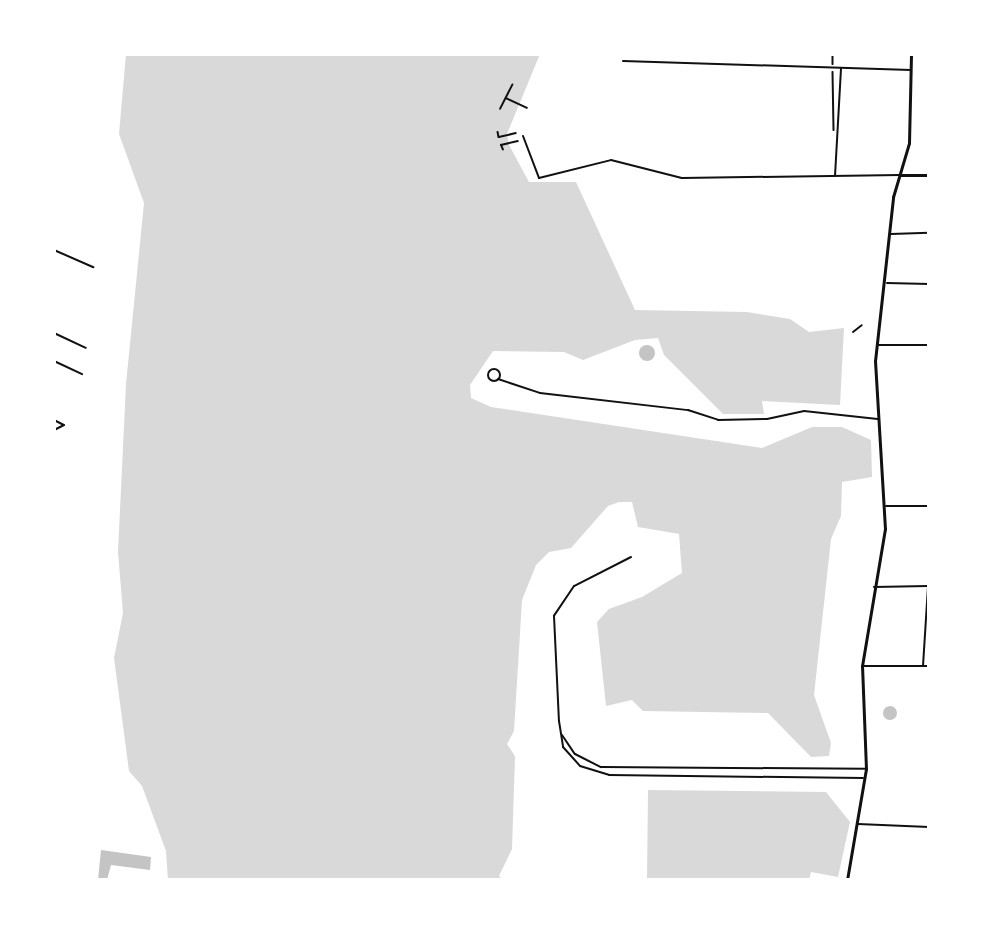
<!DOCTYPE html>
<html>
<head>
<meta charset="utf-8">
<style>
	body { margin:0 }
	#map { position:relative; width:983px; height:934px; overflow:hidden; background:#fff; font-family:"Noto Sans",sans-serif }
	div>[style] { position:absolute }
	.water>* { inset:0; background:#d9d9d9 }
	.building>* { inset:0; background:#c4c4c4 }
	.round { border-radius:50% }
	.path>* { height:1.5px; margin:-0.75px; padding:0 0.75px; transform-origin:0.75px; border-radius:0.75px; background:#111 }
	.minor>* { height:2px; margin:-1px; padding:0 1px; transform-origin:1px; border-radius:1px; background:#111 }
	.minor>.ring { margin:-1px; padding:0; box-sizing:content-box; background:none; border:2px solid #111; border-radius:50% }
	.tertiary>* { height:3px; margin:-1.5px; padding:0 1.5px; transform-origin:1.5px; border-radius:1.5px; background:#111 }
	span { translate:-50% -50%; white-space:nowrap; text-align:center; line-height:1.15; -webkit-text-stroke:4.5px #fff; paint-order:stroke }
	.frame { position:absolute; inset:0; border:56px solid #fff; pointer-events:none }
</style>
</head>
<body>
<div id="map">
	<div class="water">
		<div style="clip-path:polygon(126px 54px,540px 54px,507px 134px,509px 145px,529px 182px,576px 182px,635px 310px,747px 312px,790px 319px,809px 332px,844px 328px,840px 405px,762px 401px,764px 414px,723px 414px,664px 355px,658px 338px,635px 340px,583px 360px,564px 352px,493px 351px,470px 385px,471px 398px,491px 407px,762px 448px,812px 427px,842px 427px,871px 440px,872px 477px,842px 482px,841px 516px,831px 539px,814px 695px,831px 743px,829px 756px,811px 757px,768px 713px,643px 711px,632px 700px,606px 706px,597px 622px,609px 609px,642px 597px,682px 573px,679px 534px,638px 527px,632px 502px,619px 502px,608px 506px,571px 548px,549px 552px,536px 565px,522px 600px,514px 731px,507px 744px,515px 756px,512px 849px,499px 876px,503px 880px,168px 880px,166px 851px,142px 786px,129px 771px,114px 658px,123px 613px,118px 552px,126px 384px,144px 203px,119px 134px)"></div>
		<div style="clip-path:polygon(648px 790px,826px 792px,850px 822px,838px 877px,811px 872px,809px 880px,647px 880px)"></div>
	</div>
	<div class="building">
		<div class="round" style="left:639px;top:345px;width:16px;height:16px"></div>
		<div class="round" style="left:883px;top:706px;width:14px;height:14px"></div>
		<div style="clip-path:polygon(101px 850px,151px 857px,150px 870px,111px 865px,107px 880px,98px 880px)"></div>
	</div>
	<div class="path">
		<div style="left:833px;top:54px;width:10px;rotate:90deg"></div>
		<div style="left:833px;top:72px;width:58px;rotate:89deg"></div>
		<div style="left:506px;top:98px;width:23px;rotate:25deg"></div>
		<div style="left:500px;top:109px;width:27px;rotate:-63deg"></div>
		<div style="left:498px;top:132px;width:5px;rotate:79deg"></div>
		<div style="left:499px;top:137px;width:17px;rotate:-13deg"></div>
		<div style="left:503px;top:150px;width:5px;rotate:-112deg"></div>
		<div style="left:501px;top:145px;width:17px;rotate:-13deg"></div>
	</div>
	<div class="minor">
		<div style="left:623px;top:61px;width:288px;rotate:1.8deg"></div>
		<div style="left:523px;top:136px;width:45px;rotate:69.1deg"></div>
		<div style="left:539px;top:178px;width:74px;rotate:-14deg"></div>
		<div style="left:611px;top:160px;width:73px;rotate:14.2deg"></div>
		<div style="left:682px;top:178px;width:218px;rotate:-0.8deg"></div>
		<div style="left:835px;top:176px;width:108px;rotate:-86.8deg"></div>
		<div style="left:891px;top:234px;width:38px;rotate:-2deg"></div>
		<div style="left:54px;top:250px;width:43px;rotate:23.6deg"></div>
		<div style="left:887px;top:283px;width:42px;rotate:1.4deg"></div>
		<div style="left:853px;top:332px;width:11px;rotate:-38deg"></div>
		<div style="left:54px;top:333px;width:35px;rotate:25deg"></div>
		<div style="left:877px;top:345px;width:52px"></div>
		<div style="left:54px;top:361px;width:31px;rotate:25deg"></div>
		<div class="ring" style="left:488px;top:369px;width:10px;height:10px"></div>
		<div style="left:498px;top:379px;width:44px;rotate:18.4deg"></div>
		<div style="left:540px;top:393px;width:149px;rotate:6.6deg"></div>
		<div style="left:688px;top:410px;width:32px;rotate:18deg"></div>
		<div style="left:718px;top:420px;width:49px;rotate:-1.2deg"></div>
		<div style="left:767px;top:419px;width:38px;rotate:-12deg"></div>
		<div style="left:804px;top:411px;width:74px;rotate:6.2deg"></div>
		<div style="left:54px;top:420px;width:11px;rotate:27deg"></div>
		<div style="left:64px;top:425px;width:11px;rotate:153deg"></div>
		<div style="left:886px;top:506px;width:43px"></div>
		<div style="left:631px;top:557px;width:64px;rotate:153deg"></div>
		<div style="left:574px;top:586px;width:36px;rotate:124deg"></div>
		<div style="left:554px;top:616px;width:105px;rotate:87.3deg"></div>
		<div style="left:559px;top:721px;width:26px;rotate:81deg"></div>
		<div style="left:563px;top:747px;width:25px;rotate:48deg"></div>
		<div style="left:580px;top:766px;width:30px;rotate:17deg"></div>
		<div style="left:609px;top:775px;width:254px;rotate:0.7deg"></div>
		<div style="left:874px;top:587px;width:54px;rotate:-1.1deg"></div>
		<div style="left:862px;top:666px;width:67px"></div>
		<div style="left:923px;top:666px;width:80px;rotate:-86.4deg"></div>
		<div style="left:562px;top:735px;width:23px;rotate:56deg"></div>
		<div style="left:575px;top:754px;width:29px;rotate:27deg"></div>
		<div style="left:601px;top:767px;width:265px;rotate:0.4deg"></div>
		<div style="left:858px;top:824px;width:71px;rotate:2.4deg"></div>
	</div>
	<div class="tertiary">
		<div style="left:900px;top:175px;width:29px"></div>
		<div style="left:847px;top:880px;width:113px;rotate:-80.3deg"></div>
		<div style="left:866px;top:769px;width:103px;rotate:-92.2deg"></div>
		<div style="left:862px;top:666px;width:139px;rotate:-80.5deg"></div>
		<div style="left:885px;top:529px;width:168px;rotate:-93.4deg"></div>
		<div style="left:875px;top:361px;width:165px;rotate:-83.7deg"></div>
		<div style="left:893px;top:197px;width:56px;rotate:-73.5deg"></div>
		<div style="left:909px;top:143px;width:89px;rotate:-88.7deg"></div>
	</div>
	<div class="frame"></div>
</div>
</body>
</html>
